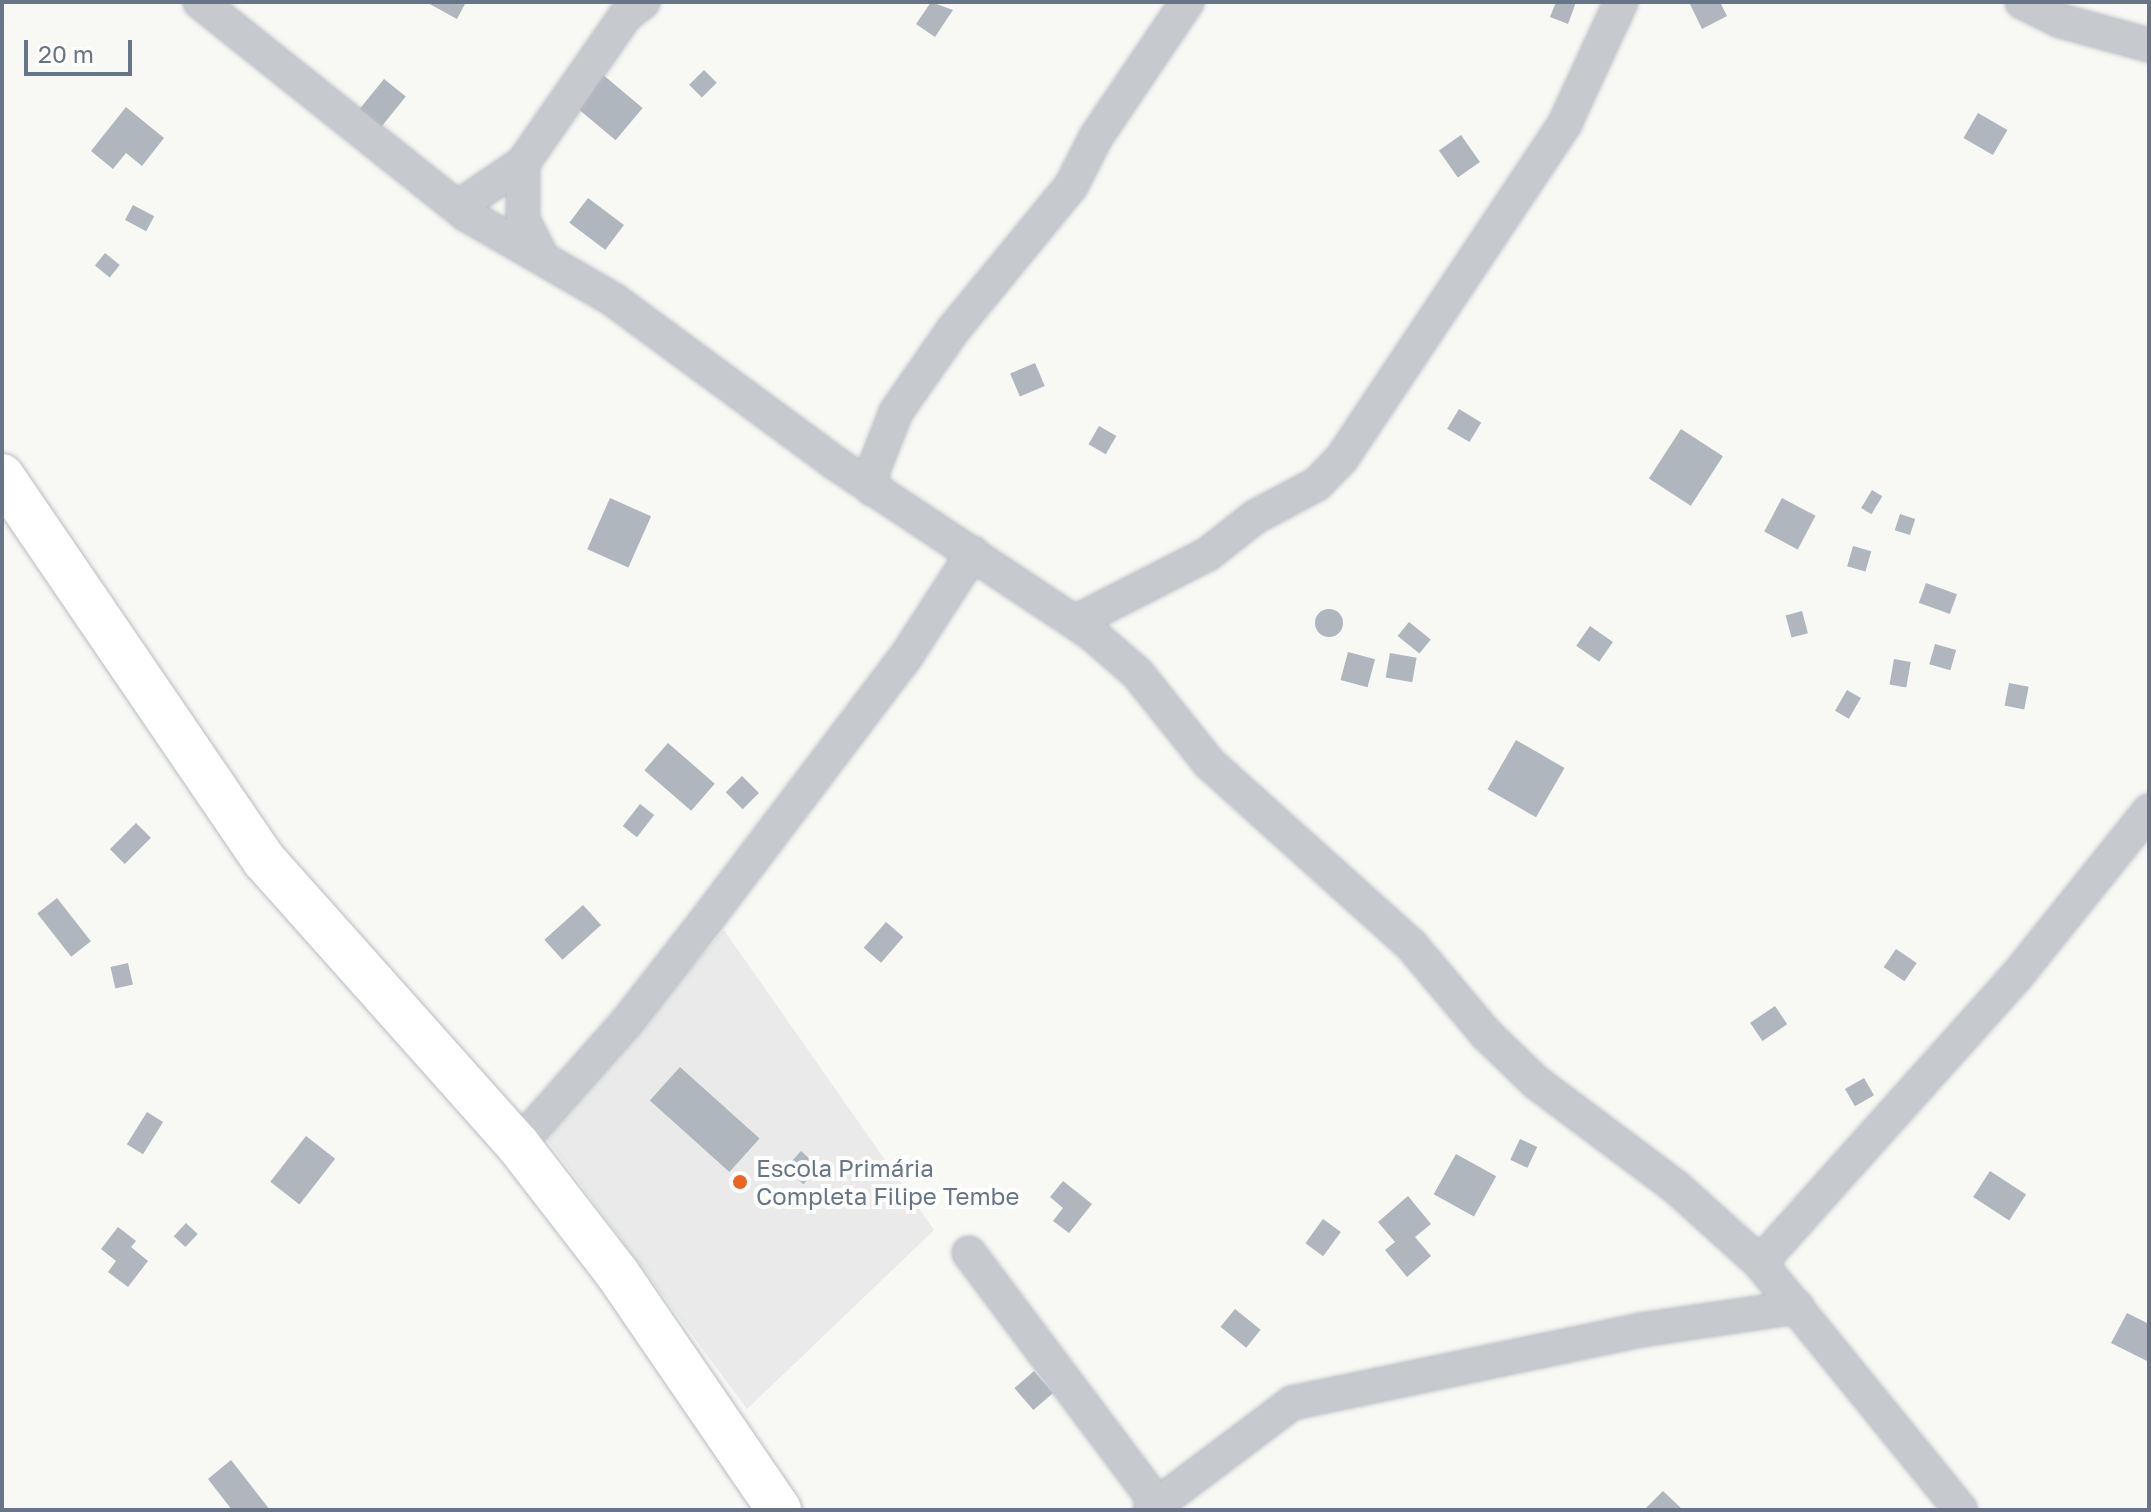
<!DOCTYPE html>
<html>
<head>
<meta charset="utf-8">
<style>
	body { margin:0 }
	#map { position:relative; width:2151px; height:1512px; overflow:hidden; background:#f8f8f5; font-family:"Golos Text",sans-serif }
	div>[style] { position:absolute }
	.built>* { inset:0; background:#e9eae9 }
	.building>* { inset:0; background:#afb6bd; transform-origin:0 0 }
	.round { border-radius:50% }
	.roads { filter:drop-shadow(0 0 2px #b8bdc2) drop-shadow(0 0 2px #b8bdc2) }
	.street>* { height:32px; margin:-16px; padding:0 16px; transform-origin:16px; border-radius:16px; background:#c6c9cd }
	.secondary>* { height:44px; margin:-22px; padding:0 22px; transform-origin:22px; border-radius:22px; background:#fff }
	.dots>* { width:22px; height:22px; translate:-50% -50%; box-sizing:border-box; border:4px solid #fff; border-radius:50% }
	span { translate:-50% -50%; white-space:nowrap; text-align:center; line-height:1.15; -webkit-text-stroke:8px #fff; paint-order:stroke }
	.poi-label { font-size:24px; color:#667688 }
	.left { translate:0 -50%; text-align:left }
	.frame { position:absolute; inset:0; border:4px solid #667688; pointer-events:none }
	.scale { position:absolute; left:24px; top:40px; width:108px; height:36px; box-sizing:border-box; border:4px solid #667688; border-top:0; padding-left:10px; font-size:24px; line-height:28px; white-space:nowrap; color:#667688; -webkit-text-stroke:6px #fff; paint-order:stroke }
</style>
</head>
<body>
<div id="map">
	<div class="built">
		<div style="clip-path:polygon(724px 930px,934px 1230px,747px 1409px,543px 1134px)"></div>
	</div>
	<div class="building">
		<div style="clip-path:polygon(426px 2px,466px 2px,457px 19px)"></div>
		<div style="clip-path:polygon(931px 2px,953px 10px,935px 37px,916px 24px)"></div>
		<div style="clip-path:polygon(1556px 2px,1576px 2px,1568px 24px,1550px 17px)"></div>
		<div style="clip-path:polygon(1689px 2px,1720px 2px,1727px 16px,1702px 29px)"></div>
		<div style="left:704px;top:70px;width:18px;height:21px;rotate:45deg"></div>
		<div style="left:602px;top:74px;width:53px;height:42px;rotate:40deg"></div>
		<div style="left:384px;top:79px;width:28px;height:41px;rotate:39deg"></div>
		<div style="clip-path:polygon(126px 107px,164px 138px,142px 166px,126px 153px,113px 169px,91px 151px)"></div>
		<div style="left:1978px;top:113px;width:34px;height:29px;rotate:30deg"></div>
		<div style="left:1461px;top:135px;width:33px;height:27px;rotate:55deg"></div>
		<div style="left:588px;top:198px;width:45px;height:31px;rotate:37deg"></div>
		<div style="left:133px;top:205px;width:24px;height:17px;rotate:28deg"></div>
		<div style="left:105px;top:253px;width:19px;height:16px;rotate:39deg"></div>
		<div style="left:1035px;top:363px;width:25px;height:27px;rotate:67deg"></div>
		<div style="left:1459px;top:409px;width:26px;height:23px;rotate:31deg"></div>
		<div style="left:1099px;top:426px;width:20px;height:21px;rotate:30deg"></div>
		<div style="left:1681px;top:429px;width:50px;height:59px;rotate:33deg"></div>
		<div style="left:1872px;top:490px;width:12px;height:21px;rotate:31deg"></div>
		<div style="left:610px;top:498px;width:45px;height:56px;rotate:24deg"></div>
		<div style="left:1782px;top:498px;width:38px;height:38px;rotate:28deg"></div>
		<div style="left:1900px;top:514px;width:16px;height:17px;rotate:18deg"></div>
		<div style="left:1853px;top:546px;width:19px;height:21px;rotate:16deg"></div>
		<div style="left:1926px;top:583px;width:33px;height:21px;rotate:20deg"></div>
		<div class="round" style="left:1315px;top:609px;width:28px;height:28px"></div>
		<div style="left:1802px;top:611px;width:23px;height:17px;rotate:75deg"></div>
		<div style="left:1409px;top:622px;width:28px;height:18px;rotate:39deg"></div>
		<div style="left:1590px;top:626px;width:28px;height:24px;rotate:35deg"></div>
		<div style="left:1935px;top:644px;width:22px;height:21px;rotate:16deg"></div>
		<div style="left:1348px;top:652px;width:28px;height:29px;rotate:15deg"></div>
		<div style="left:1390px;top:653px;width:27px;height:25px;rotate:10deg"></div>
		<div style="left:1894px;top:659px;width:17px;height:26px;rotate:10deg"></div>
		<div style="left:2009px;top:683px;width:20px;height:23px;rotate:11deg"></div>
		<div style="left:1847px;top:690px;width:16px;height:24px;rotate:30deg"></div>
		<div style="left:1516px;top:740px;width:56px;height:57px;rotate:30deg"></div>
		<div style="left:668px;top:743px;width:62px;height:36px;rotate:41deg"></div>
		<div style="left:742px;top:776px;width:24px;height:23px;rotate:45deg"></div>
		<div style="left:640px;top:804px;width:18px;height:28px;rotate:38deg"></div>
		<div style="left:136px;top:823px;width:21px;height:37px;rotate:45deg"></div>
		<div style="left:57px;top:898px;width:55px;height:25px;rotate:52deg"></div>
		<div style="left:583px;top:905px;width:27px;height:52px;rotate:48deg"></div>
		<div style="left:886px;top:922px;width:23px;height:34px;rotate:41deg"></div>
		<div style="left:1896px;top:949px;width:25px;height:22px;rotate:34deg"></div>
		<div style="left:128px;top:963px;width:22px;height:18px;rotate:77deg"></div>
		<div style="left:1775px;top:1006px;width:22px;height:30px;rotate:56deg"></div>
		<div style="left:680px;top:1067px;width:107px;height:45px;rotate:42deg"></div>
		<div style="left:1864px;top:1078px;width:20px;height:22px;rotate:60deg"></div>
		<div style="left:147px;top:1112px;width:19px;height:38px;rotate:32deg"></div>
		<div style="left:306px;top:1136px;width:37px;height:58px;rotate:38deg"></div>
		<div style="left:1520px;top:1139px;width:19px;height:23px;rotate:25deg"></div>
		<div style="left:801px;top:1151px;width:24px;height:23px;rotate:42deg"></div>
		<div style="left:1456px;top:1154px;width:46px;height:46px;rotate:29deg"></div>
		<div style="left:1990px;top:1171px;width:43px;height:31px;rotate:33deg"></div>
		<div style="clip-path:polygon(1063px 1181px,1092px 1204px,1069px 1233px,1053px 1221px,1063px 1208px,1050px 1197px)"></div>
		<div style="clip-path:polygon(1408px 1196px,1431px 1224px,1415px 1237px,1431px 1256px,1407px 1277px,1385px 1250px,1395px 1242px,1378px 1222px)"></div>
		<div style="left:1323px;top:1219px;width:22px;height:30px;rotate:36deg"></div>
		<div style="left:186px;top:1223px;width:16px;height:18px;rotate:43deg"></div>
		<div style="clip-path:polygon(118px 1227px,136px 1241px,131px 1247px,148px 1261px,128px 1287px,108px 1272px,116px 1261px,101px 1249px)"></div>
		<div style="left:1235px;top:1309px;width:33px;height:23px;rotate:39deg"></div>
		<div style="clip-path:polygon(2127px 1313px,2149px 1324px,2149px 1362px,2111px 1343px)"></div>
		<div style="left:1034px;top:1371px;width:29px;height:26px;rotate:49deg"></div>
		<div style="clip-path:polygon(231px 1460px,270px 1510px,232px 1510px,208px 1479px)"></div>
		<div style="clip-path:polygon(1663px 1491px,1683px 1510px,1644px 1510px)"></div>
	</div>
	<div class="roads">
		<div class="street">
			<div style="left:200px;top:2px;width:342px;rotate:38.6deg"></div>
			<div style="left:467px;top:215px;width:170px;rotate:30deg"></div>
			<div style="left:614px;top:300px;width:275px;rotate:36.4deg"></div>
			<div style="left:835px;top:463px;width:309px;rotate:33.6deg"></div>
			<div style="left:1092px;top:634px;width:60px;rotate:40.9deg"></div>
			<div style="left:1137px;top:673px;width:115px;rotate:51.3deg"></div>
			<div style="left:1209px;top:763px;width:273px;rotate:42deg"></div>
			<div style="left:1412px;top:946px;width:115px;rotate:49.9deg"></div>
			<div style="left:1486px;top:1034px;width:71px;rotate:43.9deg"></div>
			<div style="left:1537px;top:1083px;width:174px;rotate:36.8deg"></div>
			<div style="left:1676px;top:1187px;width:113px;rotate:42.1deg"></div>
			<div style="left:1760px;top:1263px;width:318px;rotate:50.9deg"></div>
			<div style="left:2022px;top:2px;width:43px;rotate:26deg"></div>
			<div style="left:2061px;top:21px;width:91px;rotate:15.3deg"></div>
			<div style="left:523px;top:163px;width:57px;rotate:90deg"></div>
			<div style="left:523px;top:220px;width:38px;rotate:63deg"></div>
			<div style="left:458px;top:207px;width:78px;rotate:-34.1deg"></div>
			<div style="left:523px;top:163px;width:179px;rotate:-55.2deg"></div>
			<div style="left:625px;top:16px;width:23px;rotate:-38deg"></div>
			<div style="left:872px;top:489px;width:18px;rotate:-87deg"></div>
			<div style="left:873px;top:471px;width:63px;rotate:-68.7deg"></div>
			<div style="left:896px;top:412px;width:100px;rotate:-55.2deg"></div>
			<div style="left:953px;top:330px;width:186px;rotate:-50.7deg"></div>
			<div style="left:1071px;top:186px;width:55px;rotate:-63deg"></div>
			<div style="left:1096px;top:137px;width:163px;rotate:-56deg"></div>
			<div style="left:1075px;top:622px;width:149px;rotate:-27.1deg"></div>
			<div style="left:1208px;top:554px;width:60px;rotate:-38.2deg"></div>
			<div style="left:1255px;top:517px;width:70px;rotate:-28deg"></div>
			<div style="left:1317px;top:484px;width:36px;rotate:-46deg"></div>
			<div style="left:1342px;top:458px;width:402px;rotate:-56.3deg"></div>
			<div style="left:1565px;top:123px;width:133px;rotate:-65.2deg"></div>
			<div style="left:518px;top:1145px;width:163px;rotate:-48.5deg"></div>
			<div style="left:626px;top:1023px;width:128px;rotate:-52deg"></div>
			<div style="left:705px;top:922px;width:331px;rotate:-52.9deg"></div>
			<div style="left:905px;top:658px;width:125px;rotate:-57.1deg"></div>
			<div style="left:969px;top:1253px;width:321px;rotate:53.1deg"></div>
			<div style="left:1760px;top:1263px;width:384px;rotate:-48.2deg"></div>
			<div style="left:2016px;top:977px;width:213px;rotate:-51.3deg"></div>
			<div style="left:1150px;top:1510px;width:178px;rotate:-37deg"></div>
			<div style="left:1292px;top:1403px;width:356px;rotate:-11.8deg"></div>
			<div style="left:1640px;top:1330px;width:159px;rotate:-8.3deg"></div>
		</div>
		<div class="secondary">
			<div style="left:2px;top:476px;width:465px;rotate:55.7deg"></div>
			<div style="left:264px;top:860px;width:382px;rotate:48.3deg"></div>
			<div style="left:518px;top:1145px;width:162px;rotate:52.3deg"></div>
			<div style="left:617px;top:1273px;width:287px;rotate:55.6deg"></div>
		</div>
	</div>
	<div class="dots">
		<div style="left:740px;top:1182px;background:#eb6523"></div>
	</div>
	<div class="poi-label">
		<span class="left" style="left:756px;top:1182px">Escola Primária<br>Completa Filipe Tembe</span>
	</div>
	<div class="frame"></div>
	<div class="scale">20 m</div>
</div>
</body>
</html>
